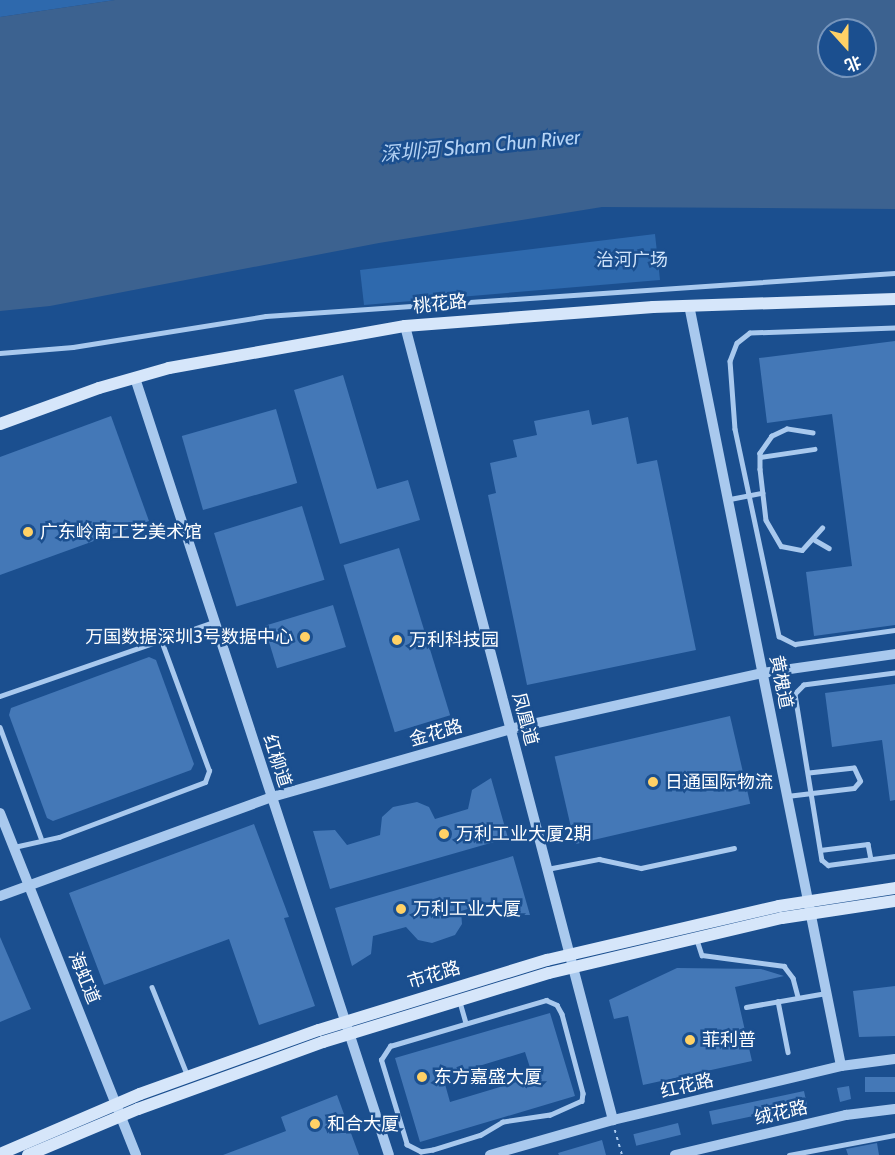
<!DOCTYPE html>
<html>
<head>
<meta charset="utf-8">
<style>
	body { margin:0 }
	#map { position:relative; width:895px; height:1155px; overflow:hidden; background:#1b4f8f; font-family:Cabin,"Noto Sans SC",sans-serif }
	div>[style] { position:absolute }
	.green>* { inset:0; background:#2e69ad }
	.water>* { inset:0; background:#3c6290 }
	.building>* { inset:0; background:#4478b7; transform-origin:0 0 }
	.path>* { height:1.5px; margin-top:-0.75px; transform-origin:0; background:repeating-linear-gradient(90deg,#a9c9ee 0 3px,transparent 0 7.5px) }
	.service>* { height:4.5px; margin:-2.25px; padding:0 2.25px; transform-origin:2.25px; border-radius:2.25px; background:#a9c9ee }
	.tertiary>* { height:10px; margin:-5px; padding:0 5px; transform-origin:5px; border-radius:5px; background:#a9c9ee }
	.secondary>* { height:12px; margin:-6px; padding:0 6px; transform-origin:6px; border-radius:6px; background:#d6e6fa }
	.dots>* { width:16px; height:16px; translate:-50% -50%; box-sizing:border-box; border:3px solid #1b4f8f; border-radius:50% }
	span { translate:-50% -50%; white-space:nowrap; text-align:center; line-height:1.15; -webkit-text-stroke:5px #1b4f8f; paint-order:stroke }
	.park-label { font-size:18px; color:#cfe3fa }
	.street-label { font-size:18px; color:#fff }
	.poi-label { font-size:18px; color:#fff }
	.left { translate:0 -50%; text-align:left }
	.right { translate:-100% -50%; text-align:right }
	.water-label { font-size:20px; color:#b5d3f5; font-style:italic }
	.north { position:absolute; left:817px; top:18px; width:60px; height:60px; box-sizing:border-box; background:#1b4f8f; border:2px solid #7695bc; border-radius:50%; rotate:159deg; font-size:16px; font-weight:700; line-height:24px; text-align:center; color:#fff }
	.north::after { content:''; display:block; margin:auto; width:21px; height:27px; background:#ffd166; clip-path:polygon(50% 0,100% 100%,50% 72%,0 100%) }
</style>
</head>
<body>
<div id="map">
	<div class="green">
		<div style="clip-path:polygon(0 0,115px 0,0 17px)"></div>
		<div style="clip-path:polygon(655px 234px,660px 280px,364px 305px,360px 270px)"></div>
	</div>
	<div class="water">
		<div style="clip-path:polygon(evenodd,115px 0,895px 0,895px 209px,602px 207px,379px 243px,50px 306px,0 311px,0 17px,115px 0,829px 30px,865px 30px,865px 66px,829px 66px,829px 30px)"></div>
	</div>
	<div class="building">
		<div style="clip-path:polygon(895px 341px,895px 625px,814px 636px,806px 572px,852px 566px,832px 414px,767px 423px,759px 358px)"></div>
		<div style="clip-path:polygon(343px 375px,377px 489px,408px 480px,420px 520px,340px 544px,294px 390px)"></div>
		<div style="left:276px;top:409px;width:77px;height:98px;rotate:74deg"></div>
		<div style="clip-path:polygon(589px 410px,592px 425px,628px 417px,637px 464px,657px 460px,696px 650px,527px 685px,488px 495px,496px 493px,490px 463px,517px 457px,513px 440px,537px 435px,534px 421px)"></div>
		<div style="clip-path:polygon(111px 416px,149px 521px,0 575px,0 457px)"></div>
		<div style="left:302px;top:506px;width:77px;height:92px;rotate:73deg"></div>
		<div style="left:399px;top:548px;width:175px;height:58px;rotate:73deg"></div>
		<div style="left:333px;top:605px;width:44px;height:72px;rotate:73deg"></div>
		<div style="clip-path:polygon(149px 657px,156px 660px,194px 764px,191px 770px,53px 821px,47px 818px,9px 715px,11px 708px)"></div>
		<div style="clip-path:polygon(895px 684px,895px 800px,890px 801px,882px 740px,832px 747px,825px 693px)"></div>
		<div style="left:730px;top:716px;width:90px;height:180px;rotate:77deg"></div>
		<div style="clip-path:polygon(491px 778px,508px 838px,330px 889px,313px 831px,335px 830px,347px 845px,380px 835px,382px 817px,393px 807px,417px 802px,429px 807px,435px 819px,468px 809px,472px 790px)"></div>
		<div style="clip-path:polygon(254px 824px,289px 917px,284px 918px,315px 1006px,259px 1025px,229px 939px,104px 985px,69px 893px)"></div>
		<div style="clip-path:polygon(513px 856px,530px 915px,508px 915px,495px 901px,461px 911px,462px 924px,455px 935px,432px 943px,418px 940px,406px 927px,373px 936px,371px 954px,352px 966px,335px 908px)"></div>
		<div style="clip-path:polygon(0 937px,31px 1009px,0 1022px)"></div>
		<div style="clip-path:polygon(677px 968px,761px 969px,784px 976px,735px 987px,752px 1061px,643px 1085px,628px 1016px,614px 1019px,609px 1000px)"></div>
		<div style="clip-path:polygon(895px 986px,895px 1036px,859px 1037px,853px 991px)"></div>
		<div style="clip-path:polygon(evenodd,550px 1013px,575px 1096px,420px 1142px,395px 1058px,550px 1013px,525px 1052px,533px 1077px,450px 1102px,443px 1077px,525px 1052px)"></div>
		<div style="left:895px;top:1077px;width:15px;height:30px;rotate:90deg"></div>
		<div style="clip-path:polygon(849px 1086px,851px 1099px,840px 1102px,837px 1088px)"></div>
		<div style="left:804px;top:1091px;width:14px;height:97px;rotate:78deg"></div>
		<div style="clip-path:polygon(337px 1095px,359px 1155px,223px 1155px,286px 1131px,281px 1117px)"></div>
		<div style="left:678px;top:1123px;width:12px;height:46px;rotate:76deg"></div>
		<div style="clip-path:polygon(602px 1140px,606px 1155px,559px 1155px,558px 1153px)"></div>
		<div style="clip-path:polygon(877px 1143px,879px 1155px,848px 1155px,846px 1149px)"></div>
	</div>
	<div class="path">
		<div style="left:615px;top:1130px;width:26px;rotate:74deg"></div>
	</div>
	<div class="service">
		<div style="left:895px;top:328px;width:145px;rotate:178deg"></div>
		<div style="left:750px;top:333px;width:16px;rotate:142deg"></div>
		<div style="left:737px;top:343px;width:19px;rotate:111deg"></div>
		<div style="left:730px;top:361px;width:68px;rotate:85.8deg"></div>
		<div style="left:735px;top:429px;width:212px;rotate:78deg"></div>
		<div style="left:779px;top:636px;width:18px;rotate:27deg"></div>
		<div style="left:795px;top:644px;width:101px;rotate:-8deg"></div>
		<div style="left:0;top:353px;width:73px;rotate:-4.7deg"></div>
		<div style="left:73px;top:347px;width:195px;rotate:-9.1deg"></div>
		<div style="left:266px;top:316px;width:630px;rotate:-3.91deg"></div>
		<div style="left:813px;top:433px;width:26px;rotate:-171deg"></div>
		<div style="left:787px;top:429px;width:17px;rotate:155deg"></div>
		<div style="left:772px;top:436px;width:21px;rotate:125deg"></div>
		<div style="left:760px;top:453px;width:16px;rotate:90deg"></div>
		<div style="left:760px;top:469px;width:51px;rotate:83.3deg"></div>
		<div style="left:766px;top:520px;width:30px;rotate:60deg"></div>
		<div style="left:781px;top:546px;width:21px;rotate:11deg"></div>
		<div style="left:802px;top:550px;width:30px;rotate:-48deg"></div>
		<div style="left:760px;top:457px;width:55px;rotate:-8.4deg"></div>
		<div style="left:730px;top:499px;width:33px;rotate:-11deg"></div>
		<div style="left:815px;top:540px;width:16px;rotate:30deg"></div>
		<div style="left:895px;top:673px;width:92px;rotate:172.5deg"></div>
		<div style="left:804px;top:685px;width:13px;rotate:135deg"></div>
		<div style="left:795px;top:694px;width:168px;rotate:80.8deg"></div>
		<div style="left:822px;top:860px;width:8px;rotate:40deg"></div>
		<div style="left:828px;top:865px;width:68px;rotate:-7.7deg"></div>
		<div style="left:0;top:696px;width:226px;rotate:-19.1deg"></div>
		<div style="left:0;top:727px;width:118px;rotate:69.7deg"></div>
		<div style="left:787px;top:796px;width:67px;rotate:-6.8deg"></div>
		<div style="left:854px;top:788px;width:9px;rotate:-49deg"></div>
		<div style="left:860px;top:781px;width:14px;rotate:-115deg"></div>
		<div style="left:854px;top:768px;width:45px;rotate:173.7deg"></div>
		<div style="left:14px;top:847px;width:46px;rotate:-12.5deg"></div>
		<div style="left:59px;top:837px;width:156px;rotate:-20.6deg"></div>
		<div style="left:205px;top:782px;width:12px;rotate:-70deg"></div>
		<div style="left:209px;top:771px;width:142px;rotate:-110.2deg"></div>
		<div style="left:820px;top:850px;width:48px;rotate:-7.1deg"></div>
		<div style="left:868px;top:844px;width:15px;rotate:79deg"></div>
		<div style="left:547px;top:869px;width:53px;rotate:-10.9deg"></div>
		<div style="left:599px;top:859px;width:43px;rotate:12.1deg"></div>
		<div style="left:641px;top:868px;width:95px;rotate:-12.1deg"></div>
		<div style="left:697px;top:940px;width:16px;rotate:72deg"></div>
		<div style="left:702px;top:955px;width:83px;rotate:7.6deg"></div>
		<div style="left:784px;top:966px;width:15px;rotate:53deg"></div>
		<div style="left:793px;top:978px;width:20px;rotate:75deg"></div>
		<div style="left:152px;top:987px;width:94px;rotate:68.1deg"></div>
		<div style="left:546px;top:1000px;width:12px;rotate:24deg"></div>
		<div style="left:557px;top:1005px;width:10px;rotate:61deg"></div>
		<div style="left:562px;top:1014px;width:82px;rotate:75.1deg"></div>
		<div style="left:583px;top:1093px;width:8px;rotate:97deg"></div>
		<div style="left:582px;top:1101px;width:35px;rotate:156deg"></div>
		<div style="left:550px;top:1115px;width:48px;rotate:171.5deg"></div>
		<div style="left:503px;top:1122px;width:26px;rotate:149deg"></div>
		<div style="left:481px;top:1135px;width:50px;rotate:162.6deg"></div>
		<div style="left:433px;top:1150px;width:12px;rotate:171deg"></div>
		<div style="left:421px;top:1152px;width:16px;rotate:-153deg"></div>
		<div style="left:407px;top:1145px;width:89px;rotate:-107deg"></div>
		<div style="left:381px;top:1060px;width:17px;rotate:-57deg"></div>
		<div style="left:390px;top:1046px;width:163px;rotate:-16.4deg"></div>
		<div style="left:778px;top:1001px;width:52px;rotate:78.9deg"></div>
		<div style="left:460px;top:1002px;width:22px;rotate:74deg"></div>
		<div style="left:746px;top:1007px;width:81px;rotate:-9.9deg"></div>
		<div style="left:789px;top:1155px;width:108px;rotate:-10.7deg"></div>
	</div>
	<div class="tertiary">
		<div style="left:689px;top:305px;width:776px;rotate:78.7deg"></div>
		<div style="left:405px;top:326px;width:821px;rotate:75.32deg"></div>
		<div style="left:135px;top:378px;width:817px;rotate:71.9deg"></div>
		<div style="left:0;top:813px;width:368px;rotate:68.3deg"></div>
		<div style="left:0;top:896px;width:289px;rotate:-20deg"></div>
		<div style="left:272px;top:797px;width:248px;rotate:-15.9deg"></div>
		<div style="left:510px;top:729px;width:258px;rotate:-12.5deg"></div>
		<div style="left:762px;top:673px;width:134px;rotate:-8.1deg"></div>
		<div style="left:490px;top:1155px;width:128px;rotate:-15.9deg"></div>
		<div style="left:613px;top:1120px;width:234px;rotate:-13.3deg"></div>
		<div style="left:841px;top:1066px;width:54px;rotate:-7.4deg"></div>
		<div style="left:675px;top:1155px;width:176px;rotate:-13.2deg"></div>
		<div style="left:846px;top:1115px;width:49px;rotate:-7deg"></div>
	</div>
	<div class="secondary">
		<div style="left:0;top:424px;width:105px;rotate:-20deg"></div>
		<div style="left:99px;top:388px;width:73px;rotate:-15.9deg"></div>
		<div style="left:169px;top:368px;width:240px;rotate:-10.1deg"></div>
		<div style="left:405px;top:326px;width:249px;rotate:-4.4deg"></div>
		<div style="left:653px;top:307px;width:242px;rotate:-1.9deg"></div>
		<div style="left:0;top:1154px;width:152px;rotate:-23.2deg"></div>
		<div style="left:140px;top:1094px;width:190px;rotate:-19.7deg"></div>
		<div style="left:319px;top:1030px;width:239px;rotate:-17.1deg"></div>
		<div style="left:547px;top:960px;width:238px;rotate:-13.1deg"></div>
		<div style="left:779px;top:906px;width:117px;rotate:-8.8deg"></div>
		<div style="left:28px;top:1155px;width:119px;rotate:-22.7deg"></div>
		<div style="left:138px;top:1109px;width:197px;rotate:-19.9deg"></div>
		<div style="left:323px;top:1042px;width:236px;rotate:-17deg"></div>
		<div style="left:549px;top:973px;width:239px;rotate:-13.3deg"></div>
		<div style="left:782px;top:918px;width:114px;rotate:-8.6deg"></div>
	</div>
	<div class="dots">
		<div style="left:28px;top:532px;background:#ffd166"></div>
		<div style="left:305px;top:637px;background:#ffd166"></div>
		<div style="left:397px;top:640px;background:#ffd166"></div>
		<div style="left:653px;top:782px;background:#ffd166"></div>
		<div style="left:444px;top:834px;background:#ffd166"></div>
		<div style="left:401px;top:909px;background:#ffd166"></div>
		<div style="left:690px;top:1040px;background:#ffd166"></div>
		<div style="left:422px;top:1077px;background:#ffd166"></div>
		<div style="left:315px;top:1124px;background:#ffd166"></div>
	</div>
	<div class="park-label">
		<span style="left:632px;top:260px">治河广场</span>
	</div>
	<div class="street-label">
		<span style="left:440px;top:304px;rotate:-6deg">桃花路</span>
		<span style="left:781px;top:682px;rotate:79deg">黄槐道</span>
		<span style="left:525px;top:719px;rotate:75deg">凤凰道</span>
		<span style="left:436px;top:733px;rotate:-16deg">金花路</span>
		<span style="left:277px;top:761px;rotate:72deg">红柳道</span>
		<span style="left:434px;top:975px;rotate:-17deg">市花路</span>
		<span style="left:84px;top:978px;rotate:68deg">海虹道</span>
		<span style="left:687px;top:1086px;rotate:-13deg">红花路</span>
		<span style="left:781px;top:1113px;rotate:-13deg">绒花路</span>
	</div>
	<div class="poi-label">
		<span class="left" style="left:40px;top:532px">广东岭南工艺美术馆</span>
		<span class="right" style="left:293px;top:637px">万国数据深圳3号数据中心</span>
		<span class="left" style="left:409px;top:640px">万利科技园</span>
		<span class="left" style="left:665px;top:782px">日通国际物流</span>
		<span class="left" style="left:456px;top:834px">万利工业大厦2期</span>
		<span class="left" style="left:413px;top:909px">万利工业大厦</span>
		<span class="left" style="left:702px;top:1040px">菲利普</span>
		<span class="left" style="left:434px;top:1077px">东方嘉盛大厦</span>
		<span class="left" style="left:327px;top:1124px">和合大厦</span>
	</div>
	<div class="water-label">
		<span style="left:480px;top:146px;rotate:-5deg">深圳河 Sham Chun River</span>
	</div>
	<div class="north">北</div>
</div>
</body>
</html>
